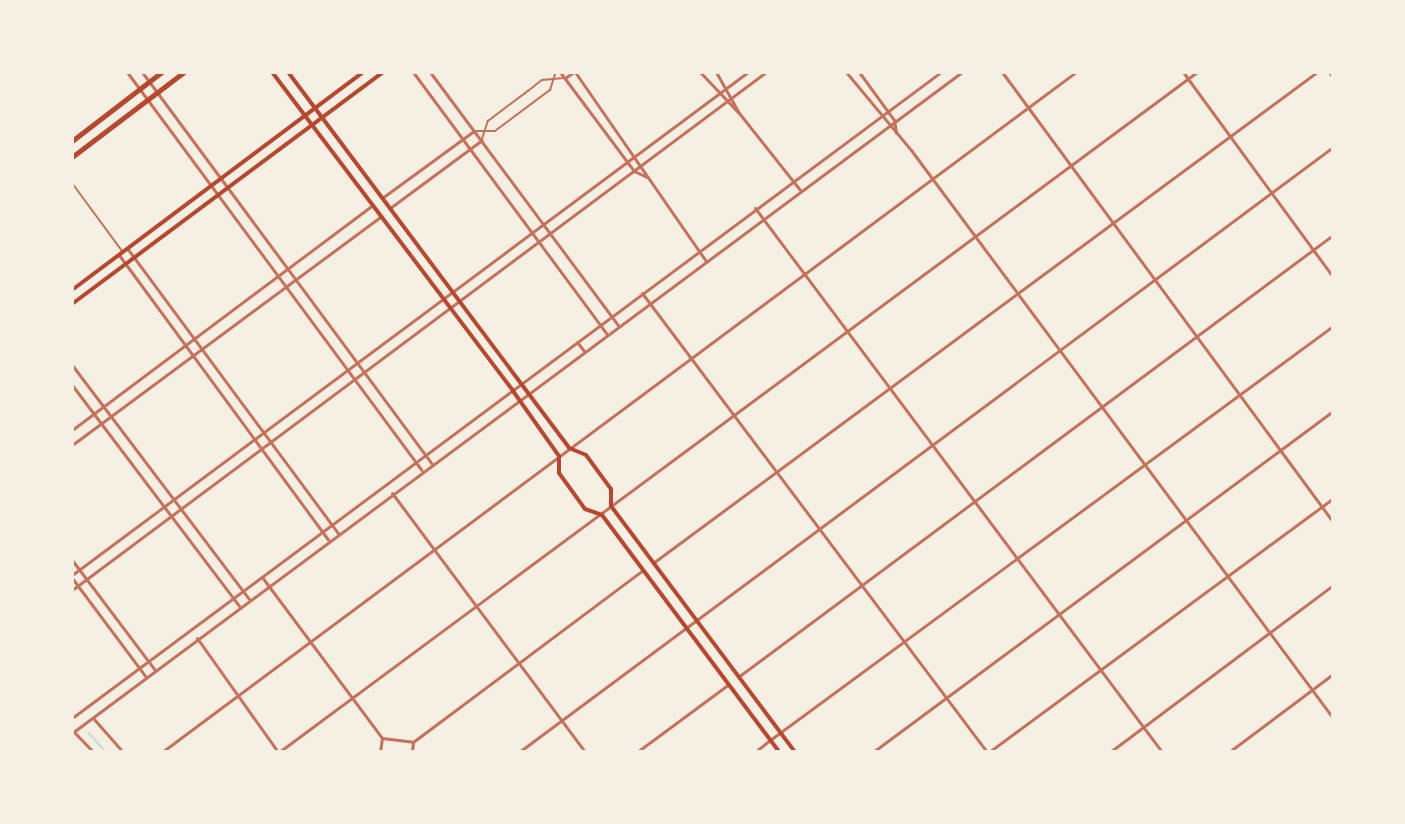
<!DOCTYPE html>
<html>
<head>
<meta charset="utf-8">
<style>
	body { margin:0 }
	#map { position:relative; width:1405px; height:824px; overflow:hidden; background:#f6efe4; font-family:Mulish,sans-serif }
	div>[style] { position:absolute }
	.stream>* { height:1.5px; margin:-0.75px; padding:0 0.75px; transform-origin:0.75px; border-radius:0.75px; background:#c9d6d2 }
	.service>* { height:1.5px; margin:-0.75px; padding:0 0.75px; transform-origin:0.75px; border-radius:0.75px; background:#c5725c }
	.pedestrian>* { height:2px; margin:-1px; padding:0 1px; transform-origin:1px; border-radius:1px; background:#c5725c }
	.minor>* { height:3px; margin:-1.5px; padding:0 1.5px; transform-origin:1.5px; border-radius:1.5px; background:#c5725c }
	.tertiary>* { height:3px; margin:-1.5px; padding:0 1.5px; transform-origin:1.5px; border-radius:1.5px; background:#c5725c }
	.secondary>* { height:4px; margin:-2px; padding:0 2px; transform-origin:2px; border-radius:2px; background:#b5482f }
	.primary>* { height:4.5px; margin:-2.25px; padding:0 2.25px; transform-origin:2.25px; border-radius:2.25px; background:#b5482f }
	span { translate:-50% -50%; white-space:nowrap; text-align:center; line-height:1.15; -webkit-text-stroke:6px #f6efe4; paint-order:stroke }
	.frame { position:absolute; inset:0; border:74px solid #f6efe4; pointer-events:none }
</style>
</head>
<body>
<div id="map">
	<div class="stream">
		<div style="left:89px;top:733px;width:25px;rotate:48deg"></div>
	</div>
	<div class="service">
		<div style="left:475px;top:131px;width:20px"></div>
		<div style="left:495px;top:131px;width:69px;rotate:-36.7deg"></div>
		<div style="left:550px;top:90px;width:19px;rotate:-72deg"></div>
		<div style="left:482px;top:139px;width:19px;rotate:-72deg"></div>
		<div style="left:488px;top:121px;width:50px;rotate:-36.9deg"></div>
		<div style="left:528px;top:91px;width:18px;rotate:-38deg"></div>
		<div style="left:542px;top:80px;width:22px;rotate:-5deg"></div>
	</div>
	<div class="pedestrian">
		<div style="left:72px;top:183px;width:84px;rotate:53.7deg"></div>
	</div>
	<div class="minor">
		<div style="left:127px;top:72px;width:495px;rotate:53.5deg"></div>
		<div style="left:142px;top:72px;width:488px;rotate:53.5deg"></div>
		<div style="left:413px;top:72px;width:326px;rotate:53.5deg"></div>
		<div style="left:430px;top:72px;width:315px;rotate:53.4deg"></div>
		<div style="left:560px;top:72px;width:124px;rotate:53.2deg"></div>
		<div style="left:634px;top:171px;width:14px;rotate:25deg"></div>
		<div style="left:575px;top:72px;width:229px;rotate:55.3deg"></div>
		<div style="left:700px;top:72px;width:55px;rotate:46.5deg"></div>
		<div style="left:716px;top:72px;width:47px;rotate:60.7deg"></div>
		<div style="left:739px;top:113px;width:98px;rotate:51.6deg"></div>
		<div style="left:846px;top:72px;width:102px;rotate:50.2deg"></div>
		<div style="left:911px;top:150px;width:708px;rotate:53.39deg"></div>
		<div style="left:859px;top:72px;width:59px;rotate:53.9deg"></div>
		<div style="left:894px;top:120px;width:13px;rotate:81deg"></div>
		<div style="left:1002px;top:72px;width:559px;rotate:53.66deg"></div>
		<div style="left:1183px;top:72px;width:254px;rotate:53.8deg"></div>
		<div style="left:1329px;top:72px;width:6px;rotate:51deg"></div>
		<div style="left:565px;top:78px;width:11px;rotate:-34deg"></div>
		<div style="left:382px;top:198px;width:114px;rotate:-36.1deg"></div>
		<div style="left:390px;top:208px;width:114px;rotate:-36.5deg"></div>
		<div style="left:755px;top:208px;width:679px;rotate:53.2deg"></div>
		<div style="left:127px;top:248px;width:355px;rotate:53.5deg"></div>
		<div style="left:119px;top:255px;width:353px;rotate:53.7deg"></div>
		<div style="left:642px;top:293px;width:574px;rotate:53.07deg"></div>
		<div style="left:72px;top:430px;width:376px;rotate:-36.8deg"></div>
		<div style="left:72px;top:445px;width:385px;rotate:-36.5deg"></div>
		<div style="left:392px;top:493px;width:323px;rotate:53.3deg"></div>
		<div style="left:72px;top:560px;width:138px;rotate:53deg"></div>
		<div style="left:653px;top:563px;width:826px;rotate:-36.48deg"></div>
		<div style="left:72px;top:575px;width:843px;rotate:-36.65deg"></div>
		<div style="left:262px;top:577px;width:201px;rotate:53.3deg"></div>
		<div style="left:72px;top:578px;width:124px;rotate:53.2deg"></div>
		<div style="left:72px;top:590px;width:866px;rotate:-36.74deg"></div>
		<div style="left:197px;top:638px;width:140px;rotate:54.6deg"></div>
		<div style="left:738px;top:677px;width:741px;rotate:-36.61deg"></div>
		<div style="left:93px;top:718px;width:45px;rotate:48.6deg"></div>
		<div style="left:74px;top:732px;width:28px;rotate:46deg"></div>
		<div style="left:413px;top:742px;width:287px;rotate:-36.8deg"></div>
		<div style="left:162px;top:752px;width:1139px;rotate:-36.65deg"></div>
		<div style="left:279px;top:752px;width:1142px;rotate:-36.53deg"></div>
		<div style="left:380px;top:752px;width:14px;rotate:-82deg"></div>
		<div style="left:382px;top:738px;width:31px;rotate:7deg"></div>
		<div style="left:413px;top:742px;width:10px;rotate:96deg"></div>
		<div style="left:519px;top:752px;width:1014px;rotate:-36.62deg"></div>
		<div style="left:637px;top:752px;width:114px;rotate:-36.5deg"></div>
		<div style="left:755px;top:752px;width:19px;rotate:-39deg"></div>
		<div style="left:873px;top:752px;width:573px;rotate:-36.55deg"></div>
		<div style="left:989px;top:752px;width:428px;rotate:-36.4deg"></div>
		<div style="left:1110px;top:752px;width:279px;rotate:-36.8deg"></div>
		<div style="left:1229px;top:752px;width:130px;rotate:-36.9deg"></div>
	</div>
	<div class="tertiary">
		<div style="left:577px;top:342px;width:11px;rotate:52deg"></div>
		<div style="left:72px;top:365px;width:293px;rotate:52.9deg"></div>
		<div style="left:72px;top:385px;width:277px;rotate:52.9deg"></div>
		<div style="left:72px;top:718px;width:1083px;rotate:-36.63deg"></div>
		<div style="left:72px;top:733px;width:1109px;rotate:-36.6deg"></div>
		<div style="left:770px;top:740px;width:699px;rotate:-36.33deg"></div>
	</div>
	<div class="secondary">
		<div style="left:272px;top:72px;width:400px;rotate:52.9deg"></div>
		<div style="left:513px;top:391px;width:80px;rotate:54.7deg"></div>
		<div style="left:559px;top:456px;width:17px;rotate:90deg"></div>
		<div style="left:559px;top:473px;width:44px;rotate:54.2deg"></div>
		<div style="left:585px;top:509px;width:18px;rotate:19deg"></div>
		<div style="left:602px;top:515px;width:296px;rotate:53.2deg"></div>
		<div style="left:288px;top:72px;width:469px;rotate:53.2deg"></div>
		<div style="left:569px;top:448px;width:18px;rotate:22deg"></div>
		<div style="left:586px;top:455px;width:42px;rotate:53.7deg"></div>
		<div style="left:611px;top:489px;width:17px;rotate:90deg"></div>
		<div style="left:611px;top:506px;width:307px;rotate:53.2deg"></div>
		<div style="left:72px;top:290px;width:364px;rotate:-36.8deg"></div>
		<div style="left:72px;top:304px;width:388px;rotate:-36.7deg"></div>
	</div>
	<div class="primary">
		<div style="left:72px;top:141px;width:113px;rotate:-37.5deg"></div>
		<div style="left:72px;top:157px;width:141px;rotate:-37.2deg"></div>
	</div>
	<div class="frame"></div>
</div>
</body>
</html>
